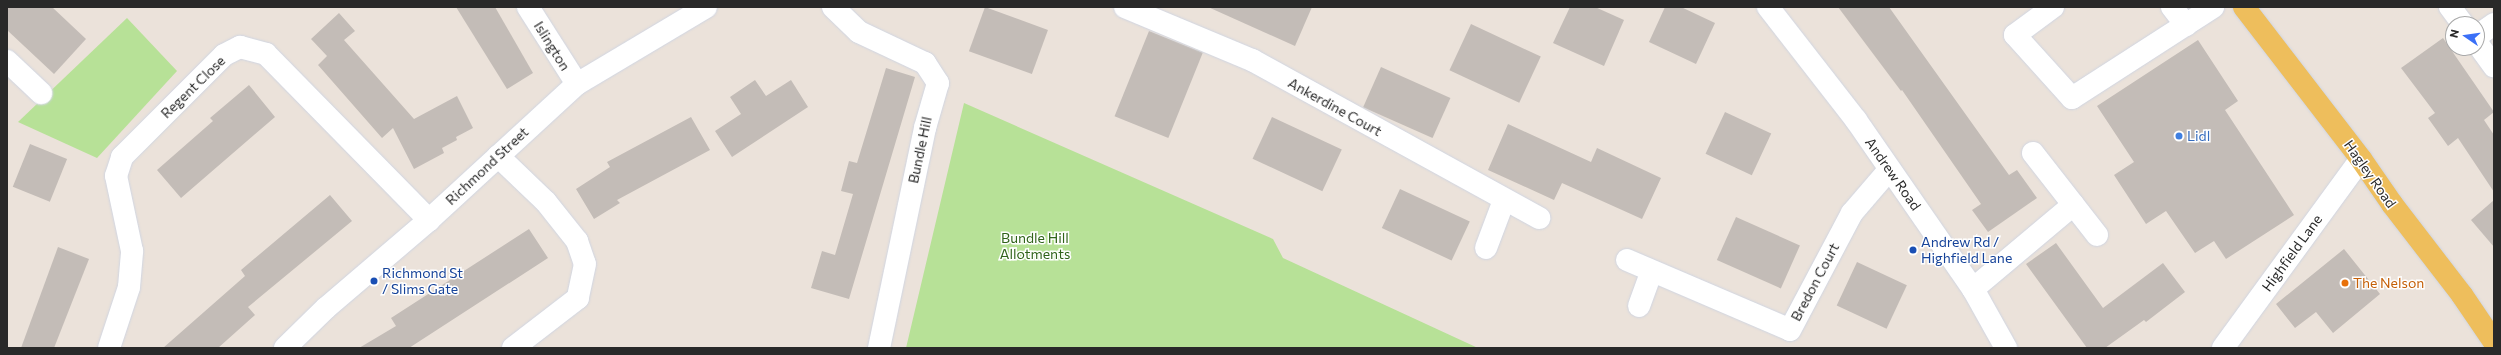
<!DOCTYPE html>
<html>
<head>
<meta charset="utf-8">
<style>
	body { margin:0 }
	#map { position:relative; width:2501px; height:355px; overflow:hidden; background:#ebe2da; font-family:Commissioner,sans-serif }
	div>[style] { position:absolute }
	.green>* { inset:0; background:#b7e197 }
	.building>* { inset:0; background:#c3bcb7; transform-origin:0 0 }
	.roads { filter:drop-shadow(0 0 1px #d0d5e1) drop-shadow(0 0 1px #d0d5e1) }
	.minor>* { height:22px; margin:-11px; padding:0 11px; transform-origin:11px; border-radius:11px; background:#fff }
	.major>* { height:22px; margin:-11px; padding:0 11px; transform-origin:11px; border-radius:11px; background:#eebe5c }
	.dots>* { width:11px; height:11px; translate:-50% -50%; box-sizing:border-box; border:2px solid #fff; border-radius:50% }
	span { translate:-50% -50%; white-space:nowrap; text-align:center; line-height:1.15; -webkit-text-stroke:3px #fff; paint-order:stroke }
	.street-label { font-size:14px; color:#292929 }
	.shop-label { font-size:14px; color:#366cbe }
	.left { translate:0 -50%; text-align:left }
	.park-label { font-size:14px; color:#30641a }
	.transit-label { font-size:14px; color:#164399 }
	.food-label { font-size:14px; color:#c56008 }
	.frame { position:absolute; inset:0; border:8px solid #292929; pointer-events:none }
	.north { position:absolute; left:2445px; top:16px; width:40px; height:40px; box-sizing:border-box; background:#fff; border:1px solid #a9a9a9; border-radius:50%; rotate:283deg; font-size:11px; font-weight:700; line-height:16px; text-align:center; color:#292929 }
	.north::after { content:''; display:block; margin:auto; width:14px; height:18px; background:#3b70f7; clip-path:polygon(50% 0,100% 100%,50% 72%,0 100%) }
</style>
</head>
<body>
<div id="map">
	<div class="green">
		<div style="clip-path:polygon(127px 18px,177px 71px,97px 158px,18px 122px)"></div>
		<div style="clip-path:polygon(964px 103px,1273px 239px,1283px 258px,1478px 348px,906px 348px)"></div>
	</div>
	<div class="building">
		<div style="clip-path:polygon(7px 7px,52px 7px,86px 39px,54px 74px,7px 30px)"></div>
		<div style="clip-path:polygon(456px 7px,495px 7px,533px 73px,507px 89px)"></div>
		<div style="left:985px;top:7px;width:67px;height:47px;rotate:20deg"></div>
		<div style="clip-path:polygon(1208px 7px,1312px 7px,1295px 46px)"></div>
		<div style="clip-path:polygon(1570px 7px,1595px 7px,1624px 20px,1604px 66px,1553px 43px)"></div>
		<div style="clip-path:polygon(1665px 7px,1681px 7px,1715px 23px,1696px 64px,1649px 42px)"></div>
		<div style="clip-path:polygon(1838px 7px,1889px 7px,2009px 175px,2017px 170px,2037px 198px,1988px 232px,1972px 210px,1981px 204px,1902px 90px,1901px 91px)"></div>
		<div style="clip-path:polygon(339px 13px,355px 31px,344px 40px,414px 119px,457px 96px,473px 128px,456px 137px,457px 140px,442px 148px,444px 153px,414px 169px,393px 128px,382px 138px,318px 65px,327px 56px,311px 39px)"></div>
		<div style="left:1471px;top:24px;width:77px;height:51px;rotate:25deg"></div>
		<div style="left:1149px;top:31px;width:58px;height:92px;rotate:22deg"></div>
		<div style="clip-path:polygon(2443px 38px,2494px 112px,2484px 120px,2494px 135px,2494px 192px,2458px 138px,2448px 146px,2428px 118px,2435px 113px,2401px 68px)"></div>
		<div style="clip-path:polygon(2198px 40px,2238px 101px,2225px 110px,2294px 215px,2226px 259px,2214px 241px,2195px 253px,2166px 211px,2146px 224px,2114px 175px,2134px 162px,2097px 106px)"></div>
		<div style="left:1381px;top:67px;width:76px;height:44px;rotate:24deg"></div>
		<div style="clip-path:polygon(886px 68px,915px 77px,849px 299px,811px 288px,822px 251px,835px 255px,853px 194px,841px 191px,849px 161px,857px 163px)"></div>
		<div style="clip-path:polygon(755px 80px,766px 96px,791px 80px,808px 107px,732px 157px,715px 131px,741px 114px,730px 97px)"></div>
		<div style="clip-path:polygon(249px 85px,275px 117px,181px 198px,157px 170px,213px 121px,210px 118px)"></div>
		<div style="left:1725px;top:112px;width:51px;height:46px;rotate:25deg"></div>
		<div style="clip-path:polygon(691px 117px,710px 150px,617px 200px,620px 203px,594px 219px,576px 189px,610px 167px,607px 162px)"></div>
		<div style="left:1272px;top:117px;width:77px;height:46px;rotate:25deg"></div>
		<div style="clip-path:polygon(1508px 124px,1591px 162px,1597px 148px,1661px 178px,1642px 219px,1562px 183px,1554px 200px,1488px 170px)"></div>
		<div style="left:30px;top:144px;width:40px;height:46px;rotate:22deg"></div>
		<div style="left:1400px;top:189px;width:77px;height:43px;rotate:25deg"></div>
		<div style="clip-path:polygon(330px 195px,352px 221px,248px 307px,255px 315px,218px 348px,163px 348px,245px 276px,241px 270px)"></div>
		<div style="clip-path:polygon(2494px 200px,2494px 247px,2471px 220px)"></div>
		<div style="left:1736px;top:217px;width:70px;height:47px;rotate:24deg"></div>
		<div style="clip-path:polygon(529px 229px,548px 258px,409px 348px,359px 348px,396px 326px,391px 318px)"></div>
		<div style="clip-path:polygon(2056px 243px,2103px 308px,2163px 263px,2185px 292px,2146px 322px,2144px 320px,2105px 348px,2087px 348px,2026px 264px)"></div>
		<div style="clip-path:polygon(58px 247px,89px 259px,54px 348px,21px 348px)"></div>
		<div style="clip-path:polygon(2344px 249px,2380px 294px,2333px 333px,2316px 312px,2295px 328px,2276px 304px)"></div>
		<div style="left:1857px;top:262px;width:55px;height:48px;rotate:25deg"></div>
	</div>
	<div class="roads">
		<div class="minor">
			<div style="left:528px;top:7px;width:91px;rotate:57.5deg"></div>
			<div style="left:833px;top:7px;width:36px;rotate:44deg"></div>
			<div style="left:859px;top:32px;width:73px;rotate:25.2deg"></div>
			<div style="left:925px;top:63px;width:24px;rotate:57deg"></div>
			<div style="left:938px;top:83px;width:47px;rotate:106.1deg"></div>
			<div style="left:925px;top:128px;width:225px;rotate:101.8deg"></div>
			<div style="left:1125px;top:7px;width:138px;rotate:22.7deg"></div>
			<div style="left:1252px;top:60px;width:328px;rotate:28.8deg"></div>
			<div style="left:1768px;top:7px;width:143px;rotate:52.1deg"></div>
			<div style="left:1856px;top:120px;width:206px;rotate:55.3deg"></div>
			<div style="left:1973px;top:289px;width:68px;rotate:60.8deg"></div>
			<div style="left:2053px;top:7px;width:47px;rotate:143.6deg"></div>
			<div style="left:2015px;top:35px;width:85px;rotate:47.9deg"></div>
			<div style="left:2072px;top:98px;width:168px;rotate:-32.8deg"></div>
			<div style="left:2172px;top:7px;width:23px;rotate:52deg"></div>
			<div style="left:2450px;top:7px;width:21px;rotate:53deg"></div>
			<div style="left:2477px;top:36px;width:21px;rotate:-35deg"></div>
			<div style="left:2477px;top:43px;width:29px;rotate:54deg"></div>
			<div style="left:7px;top:61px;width:47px;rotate:43.3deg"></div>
			<div style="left:2033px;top:153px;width:104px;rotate:52deg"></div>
			<div style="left:498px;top:156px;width:66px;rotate:43.8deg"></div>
			<div style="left:546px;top:202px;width:50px;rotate:51.5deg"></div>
			<div style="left:577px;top:241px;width:24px;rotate:71deg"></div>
			<div style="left:585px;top:264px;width:35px;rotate:102deg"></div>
			<div style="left:578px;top:298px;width:82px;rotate:142.4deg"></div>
			<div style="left:1486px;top:248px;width:51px;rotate:-69.4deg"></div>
			<div style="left:1627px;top:260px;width:177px;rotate:23.2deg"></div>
			<div style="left:1790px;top:330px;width:132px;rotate:-62.1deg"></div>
			<div style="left:1852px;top:213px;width:57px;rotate:-49.3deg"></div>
			<div style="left:1973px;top:289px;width:131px;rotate:-40deg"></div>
			<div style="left:1639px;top:306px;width:37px;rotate:-70deg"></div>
			<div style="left:109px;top:348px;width:64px;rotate:-71.8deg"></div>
			<div style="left:129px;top:287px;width:36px;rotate:-85deg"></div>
			<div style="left:132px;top:251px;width:77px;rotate:-102deg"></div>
			<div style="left:116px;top:176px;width:20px;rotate:-72deg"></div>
			<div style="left:122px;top:157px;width:144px;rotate:-45deg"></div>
			<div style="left:224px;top:55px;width:18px;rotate:-27deg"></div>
			<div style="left:240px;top:47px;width:27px;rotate:15deg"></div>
			<div style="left:266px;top:54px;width:233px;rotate:45.5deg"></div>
			<div style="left:285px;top:348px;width:57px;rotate:-44.3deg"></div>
			<div style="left:326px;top:308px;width:135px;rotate:-40.5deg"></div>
			<div style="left:429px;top:220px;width:201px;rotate:-42.6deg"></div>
			<div style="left:577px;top:84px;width:150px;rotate:-30.8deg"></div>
			<div style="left:2223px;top:348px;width:234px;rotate:-53.9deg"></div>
		</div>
		<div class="major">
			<div style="left:2244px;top:7px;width:192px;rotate:52.4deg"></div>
			<div style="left:2361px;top:159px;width:55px;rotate:55.4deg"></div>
			<div style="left:2392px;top:204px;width:115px;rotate:52.4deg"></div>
			<div style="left:2462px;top:295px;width:57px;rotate:55.8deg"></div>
		</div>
	</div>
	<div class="dots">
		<div style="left:2179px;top:136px;background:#3f7fe0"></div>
		<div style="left:1913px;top:250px;background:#1a4fb4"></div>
		<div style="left:374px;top:281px;background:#1a4fb4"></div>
		<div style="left:2345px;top:283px;background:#e8710a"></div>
	</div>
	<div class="street-label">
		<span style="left:552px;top:46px;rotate:58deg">Islington</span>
		<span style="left:193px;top:87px;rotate:-44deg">Regent Close</span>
		<span style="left:1335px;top:107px;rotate:29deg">Ankerdine Court</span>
		<span style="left:920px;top:150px;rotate:-78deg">Bundle Hill</span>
		<span style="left:487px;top:166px;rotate:-43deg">Richmond Street</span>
		<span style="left:1893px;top:174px;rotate:55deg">Andrew Road</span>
		<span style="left:2370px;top:174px;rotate:55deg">Hagley Road</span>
		<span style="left:2292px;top:253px;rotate:-54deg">Highfield Lane</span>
		<span style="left:1815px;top:282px;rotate:-62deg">Bredon Court</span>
	</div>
	<div class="shop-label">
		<span class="left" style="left:2187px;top:136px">Lidl</span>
	</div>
	<div class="park-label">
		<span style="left:1035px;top:246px">Bundle Hill<br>Allotments</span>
	</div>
	<div class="transit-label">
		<span class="left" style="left:1921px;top:250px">Andrew Rd /<br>Highfield Lane</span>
		<span class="left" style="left:382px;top:281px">Richmond St<br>/ Slims Gate</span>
	</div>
	<div class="food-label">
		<span class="left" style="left:2353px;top:283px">The Nelson</span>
	</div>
	<div class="frame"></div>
	<div class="north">N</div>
</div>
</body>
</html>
